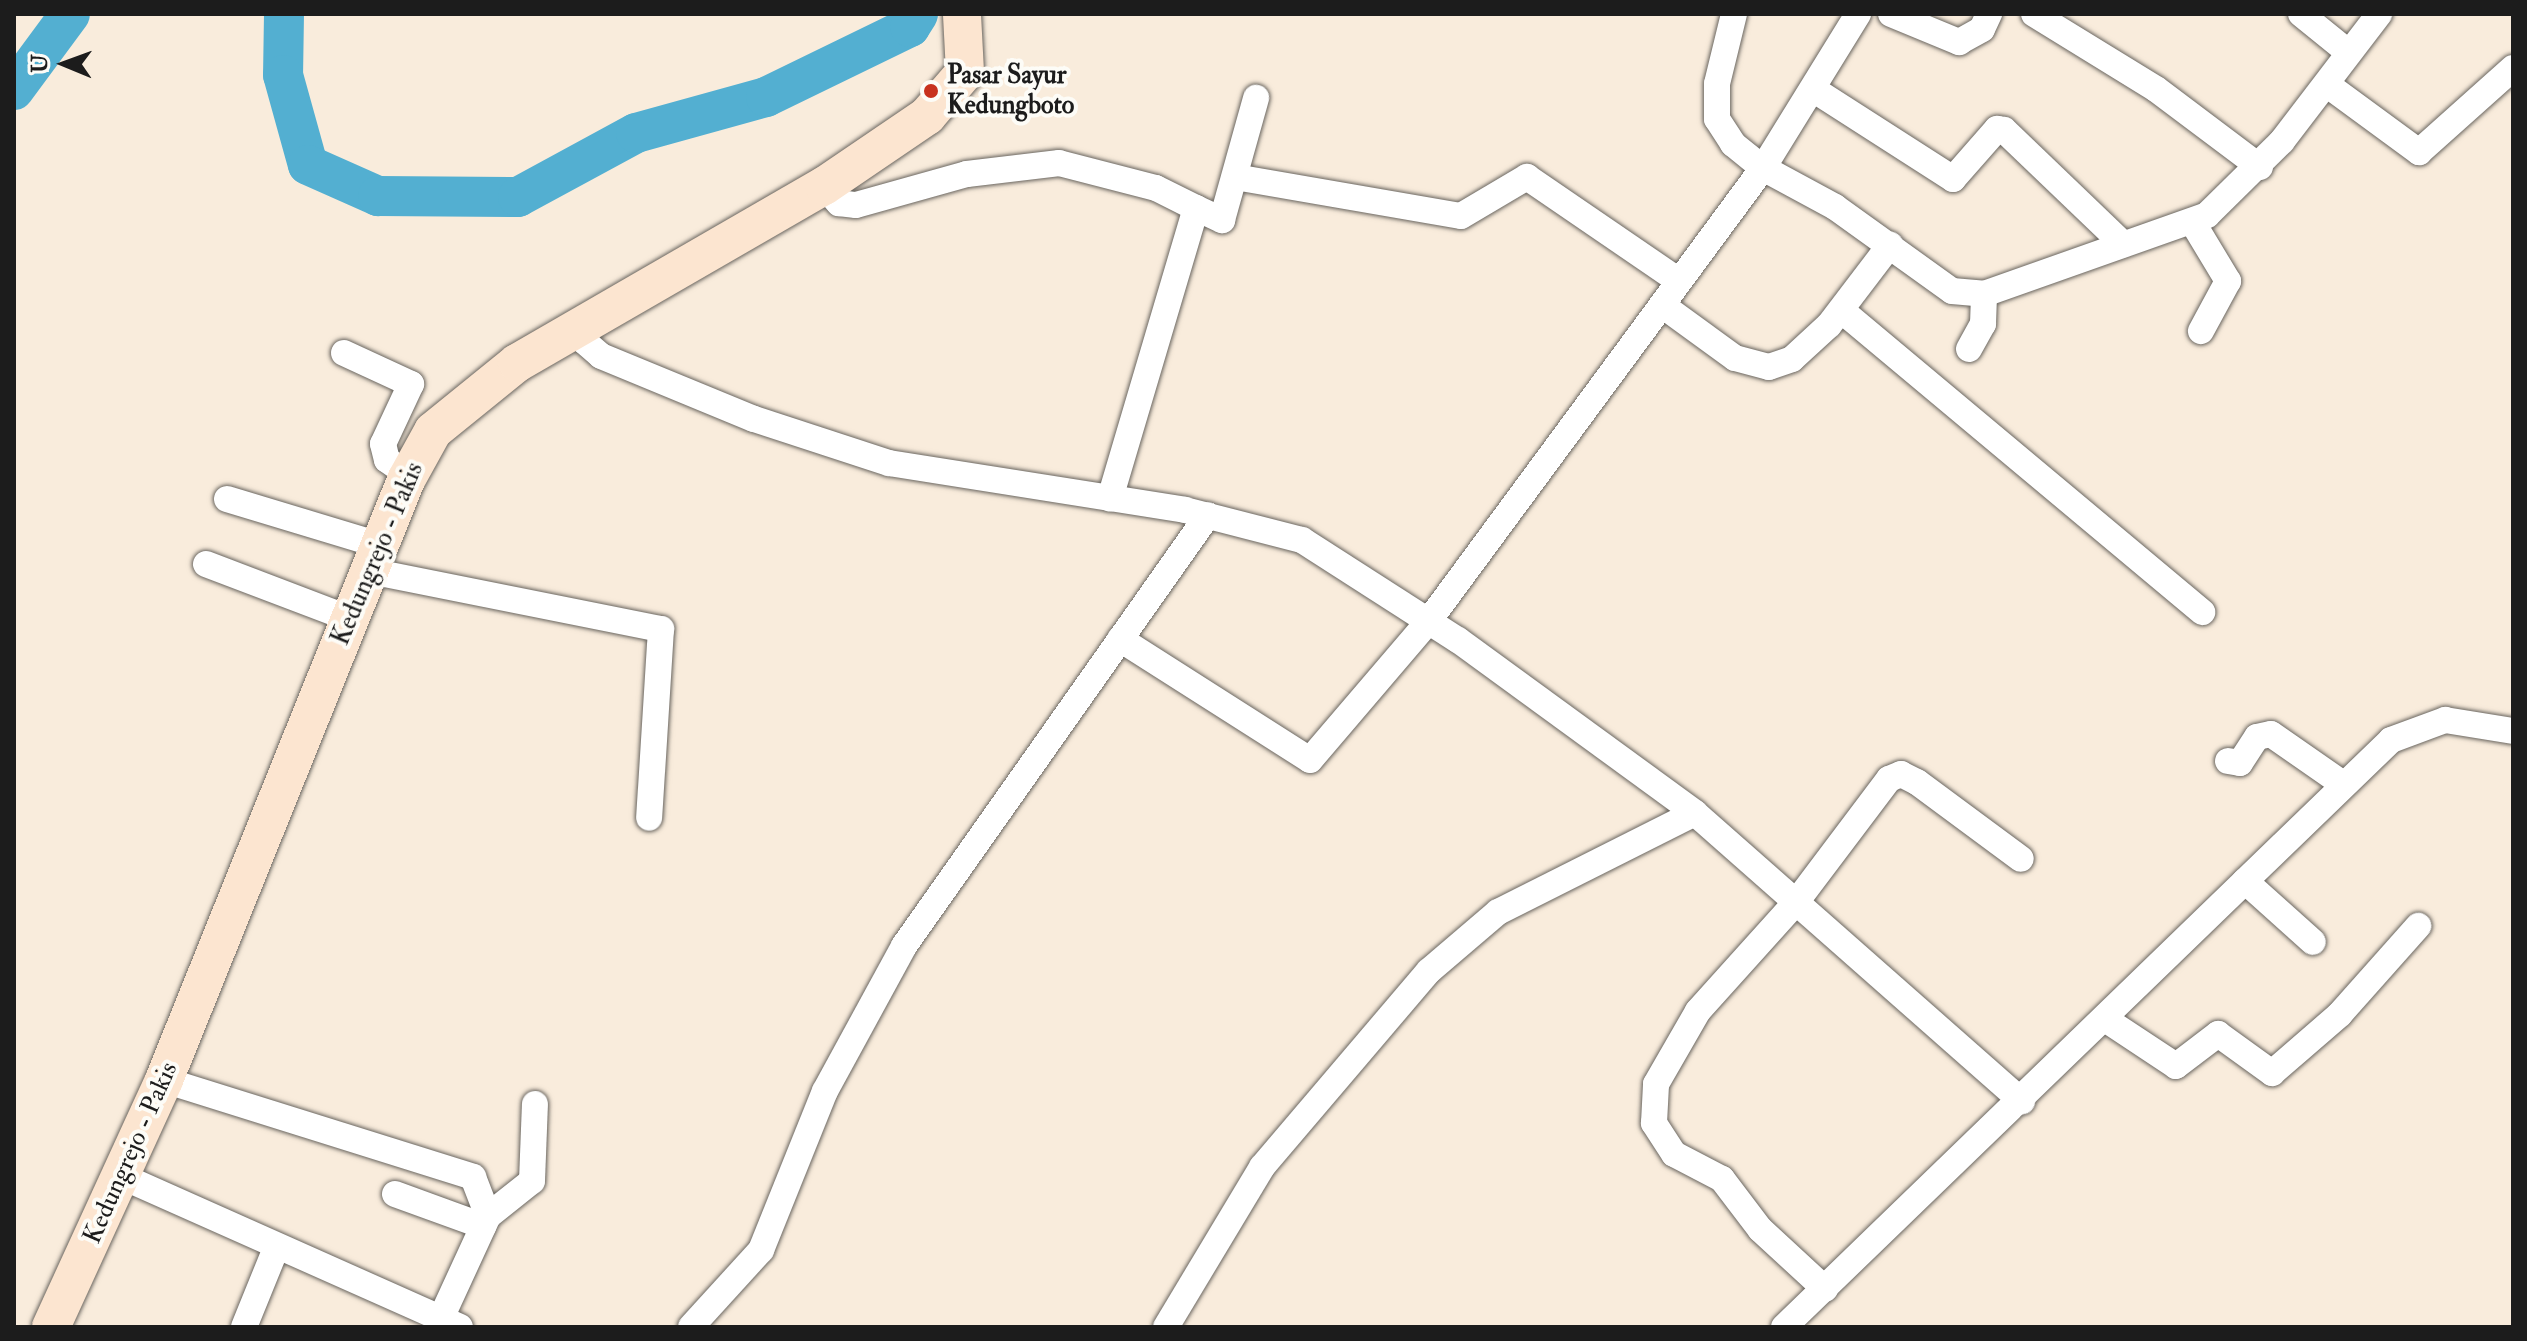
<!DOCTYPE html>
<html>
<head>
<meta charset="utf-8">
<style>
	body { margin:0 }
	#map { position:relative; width:2527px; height:1341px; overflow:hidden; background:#f9ecdc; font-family:"IM FELL Double Pica",serif }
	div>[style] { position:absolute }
	.river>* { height:40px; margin:-20px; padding:0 20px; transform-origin:20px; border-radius:20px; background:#53afd1 }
	.roads { filter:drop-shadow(0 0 2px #69655f) drop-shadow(0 0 2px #69655f) }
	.minor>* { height:26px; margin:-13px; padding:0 13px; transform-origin:13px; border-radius:13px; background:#fff }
	.secondary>* { height:38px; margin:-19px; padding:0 19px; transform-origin:19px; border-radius:19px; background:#fce5d0 }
	.dots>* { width:22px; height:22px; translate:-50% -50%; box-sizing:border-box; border:4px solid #fdfcf7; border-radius:50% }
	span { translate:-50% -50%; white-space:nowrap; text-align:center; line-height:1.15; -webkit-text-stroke:8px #fdfcf7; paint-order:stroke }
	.poi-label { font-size:26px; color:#1c1c1c; font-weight:700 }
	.left { translate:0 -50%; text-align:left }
	.street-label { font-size:26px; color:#1c1c1c }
	.frame { position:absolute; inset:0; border:16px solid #1c1c1c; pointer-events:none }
	.north { position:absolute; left:24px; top:24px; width:80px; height:80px; -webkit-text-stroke:6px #fdfcf7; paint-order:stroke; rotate:271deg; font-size:22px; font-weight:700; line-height:32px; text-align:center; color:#1c1c1c }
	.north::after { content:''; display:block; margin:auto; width:28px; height:36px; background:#1c1c1c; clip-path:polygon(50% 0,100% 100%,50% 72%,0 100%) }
</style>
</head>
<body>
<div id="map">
	<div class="river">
		<div style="left:284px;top:14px;width:61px;rotate:90.9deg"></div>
		<div style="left:283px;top:75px;width:93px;rotate:74.5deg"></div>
		<div style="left:308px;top:165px;width:77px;rotate:23.9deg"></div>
		<div style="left:378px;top:196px;width:140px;rotate:0.4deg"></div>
		<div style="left:518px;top:197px;width:134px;rotate:-28.5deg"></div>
		<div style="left:636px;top:133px;width:135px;rotate:-15.5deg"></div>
		<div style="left:766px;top:97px;width:160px;rotate:-25.9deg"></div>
		<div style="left:910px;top:27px;width:15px;rotate:-58deg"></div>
		<div style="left:14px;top:90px;width:94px;rotate:-53.6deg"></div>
	</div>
	<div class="roads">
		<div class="minor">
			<div style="left:1734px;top:14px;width:72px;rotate:103.7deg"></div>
			<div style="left:1717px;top:84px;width:35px;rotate:90deg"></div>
			<div style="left:1717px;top:119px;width:30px;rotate:57deg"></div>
			<div style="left:1733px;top:144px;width:38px;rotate:39deg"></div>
			<div style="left:1763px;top:168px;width:181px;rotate:-58.3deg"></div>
			<div style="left:1891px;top:14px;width:74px;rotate:22.4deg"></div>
			<div style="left:1959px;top:42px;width:26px;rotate:-29deg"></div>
			<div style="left:1982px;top:29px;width:17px;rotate:-65deg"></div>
			<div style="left:2034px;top:14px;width:143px;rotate:31.6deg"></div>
			<div style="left:2156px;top:89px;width:130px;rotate:36.9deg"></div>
			<div style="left:2301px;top:14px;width:60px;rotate:39deg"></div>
			<div style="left:2329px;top:86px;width:112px;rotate:36.3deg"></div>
			<div style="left:2419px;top:152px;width:126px;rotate:-41.8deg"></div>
			<div style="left:1816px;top:91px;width:163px;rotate:32.7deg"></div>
			<div style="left:1953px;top:179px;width:67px;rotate:-48.7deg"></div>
			<div style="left:1997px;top:129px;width:7px;rotate:8deg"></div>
			<div style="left:2004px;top:130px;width:165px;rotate:43.8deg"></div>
			<div style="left:1235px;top:177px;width:229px;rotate:9.8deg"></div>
			<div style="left:1461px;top:216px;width:77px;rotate:-30.6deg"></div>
			<div style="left:1527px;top:177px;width:184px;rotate:34.4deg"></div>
			<div style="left:824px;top:186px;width:23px;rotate:49deg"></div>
			<div style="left:839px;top:203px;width:17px;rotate:7deg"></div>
			<div style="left:856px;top:205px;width:115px;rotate:-15.6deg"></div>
			<div style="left:967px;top:174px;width:93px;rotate:-6.8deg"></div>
			<div style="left:1059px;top:163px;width:100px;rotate:14.5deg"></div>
			<div style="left:1156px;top:188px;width:45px;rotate:26.6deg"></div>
			<div style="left:1196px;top:208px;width:303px;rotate:106.5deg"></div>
			<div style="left:1196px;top:208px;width:29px;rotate:25deg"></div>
			<div style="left:1222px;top:220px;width:127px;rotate:-74.4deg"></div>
			<div style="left:2193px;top:223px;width:68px;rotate:58.9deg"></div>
			<div style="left:2228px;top:281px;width:57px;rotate:118.4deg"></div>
			<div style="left:1662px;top:305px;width:90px;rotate:36deg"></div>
			<div style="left:1735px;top:358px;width:35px;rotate:15deg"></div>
			<div style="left:1769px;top:367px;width:24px;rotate:-19deg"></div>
			<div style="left:1792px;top:359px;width:50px;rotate:-42.6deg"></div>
			<div style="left:1829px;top:325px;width:101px;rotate:-52.7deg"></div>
			<div style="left:1841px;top:310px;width:471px;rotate:39.9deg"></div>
			<div style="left:583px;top:326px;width:16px;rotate:83deg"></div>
			<div style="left:585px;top:342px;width:21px;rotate:41deg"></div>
			<div style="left:601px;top:356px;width:165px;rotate:22.4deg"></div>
			<div style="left:754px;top:419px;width:142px;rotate:18.1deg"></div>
			<div style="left:889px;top:463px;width:300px;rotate:9deg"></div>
			<div style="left:1185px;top:510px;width:121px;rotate:14.4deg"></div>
			<div style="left:1302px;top:540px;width:185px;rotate:32.7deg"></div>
			<div style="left:1458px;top:640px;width:293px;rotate:36.1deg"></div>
			<div style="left:1695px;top:813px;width:436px;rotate:41.4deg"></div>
			<div style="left:1969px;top:349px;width:29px;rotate:-61deg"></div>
			<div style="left:1983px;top:324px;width:30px;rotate:-88deg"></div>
			<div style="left:344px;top:353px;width:74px;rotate:24.8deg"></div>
			<div style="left:411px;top:384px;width:66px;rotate:115deg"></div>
			<div style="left:383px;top:444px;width:16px;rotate:76deg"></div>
			<div style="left:387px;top:460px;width:27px;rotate:34deg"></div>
			<div style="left:227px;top:499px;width:159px;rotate:16.8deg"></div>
			<div style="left:206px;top:564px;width:155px;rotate:20.8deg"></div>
			<div style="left:370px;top:571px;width:297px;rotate:11.3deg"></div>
			<div style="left:661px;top:629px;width:189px;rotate:93.6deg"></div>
			<div style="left:1120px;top:639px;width:225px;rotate:32.5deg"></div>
			<div style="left:1310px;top:760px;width:182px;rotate:-49.5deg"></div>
			<div style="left:1428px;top:622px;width:564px;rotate:-53.58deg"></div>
			<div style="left:1763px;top:168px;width:82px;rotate:28.4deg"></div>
			<div style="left:1835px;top:207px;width:144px;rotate:35.7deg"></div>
			<div style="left:1952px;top:291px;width:32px;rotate:5deg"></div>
			<div style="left:1984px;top:294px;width:237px;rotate:-19.5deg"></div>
			<div style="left:2207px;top:215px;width:105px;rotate:-44.6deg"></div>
			<div style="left:2282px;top:141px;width:160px;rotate:-52.6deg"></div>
			<div style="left:2228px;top:761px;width:12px;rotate:9deg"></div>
			<div style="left:2240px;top:763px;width:31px;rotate:-57deg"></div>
			<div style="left:2257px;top:737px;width:14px;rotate:-12deg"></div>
			<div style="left:2271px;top:734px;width:88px;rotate:34.8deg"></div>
			<div style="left:2245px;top:881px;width:91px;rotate:41.9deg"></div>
			<div style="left:2105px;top:1019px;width:85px;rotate:33.5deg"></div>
			<div style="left:2176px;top:1066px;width:53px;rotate:-37.3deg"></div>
			<div style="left:2218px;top:1034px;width:67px;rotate:35.8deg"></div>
			<div style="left:2272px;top:1073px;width:90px;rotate:-40.9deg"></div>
			<div style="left:2340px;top:1014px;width:118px;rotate:-48.4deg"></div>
			<div style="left:164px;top:1080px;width:324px;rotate:17.4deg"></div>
			<div style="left:473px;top:1177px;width:42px;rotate:69deg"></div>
			<div style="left:488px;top:1216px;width:112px;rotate:114.7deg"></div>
			<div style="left:121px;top:1176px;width:371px;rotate:24deg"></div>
			<div style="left:395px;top:1194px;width:94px;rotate:20deg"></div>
			<div style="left:488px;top:1216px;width:56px;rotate:-38.5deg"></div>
			<div style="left:532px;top:1181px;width:77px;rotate:-87.8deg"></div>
			<div style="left:1825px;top:1289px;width:88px;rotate:-137.3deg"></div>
			<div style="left:1760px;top:1229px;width:63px;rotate:-127.2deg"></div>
			<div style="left:1722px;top:1179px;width:54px;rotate:-152.5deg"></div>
			<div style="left:1674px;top:1154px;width:37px;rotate:-123deg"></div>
			<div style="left:1654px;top:1123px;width:39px;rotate:-87deg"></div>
			<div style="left:1656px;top:1084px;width:84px;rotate:-60.1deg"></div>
			<div style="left:1698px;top:1011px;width:148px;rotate:-48deg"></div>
			<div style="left:1797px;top:901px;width:153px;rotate:-53deg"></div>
			<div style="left:1889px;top:779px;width:13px;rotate:-23deg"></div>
			<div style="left:1901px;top:774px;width:18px;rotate:27deg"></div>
			<div style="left:1917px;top:782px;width:129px;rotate:36.5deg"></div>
			<div style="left:244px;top:1327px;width:85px;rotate:-67.9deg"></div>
			<div style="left:691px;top:1327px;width:104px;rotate:-47.7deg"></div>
			<div style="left:761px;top:1250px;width:171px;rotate:-68.1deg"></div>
			<div style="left:825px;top:1091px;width:165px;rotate:-61.4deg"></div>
			<div style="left:904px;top:946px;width:527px;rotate:-54.8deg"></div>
			<div style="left:1166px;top:1327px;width:187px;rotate:-59deg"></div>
			<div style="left:1262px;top:1167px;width:257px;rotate:-49.6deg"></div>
			<div style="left:1429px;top:971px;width:91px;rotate:-40.5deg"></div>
			<div style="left:1498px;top:912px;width:220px;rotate:-26.7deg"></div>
			<div style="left:1784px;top:1327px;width:844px;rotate:-44.04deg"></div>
			<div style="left:2391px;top:740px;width:58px;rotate:-20.3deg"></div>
			<div style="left:2445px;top:720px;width:69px;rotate:9.2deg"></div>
		</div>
		<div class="secondary">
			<div style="left:51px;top:1327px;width:272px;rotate:-65.4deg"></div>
			<div style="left:164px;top:1080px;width:647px;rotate:-68.03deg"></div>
			<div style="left:406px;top:480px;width:56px;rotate:-61.1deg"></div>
			<div style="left:433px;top:431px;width:108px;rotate:-39deg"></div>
			<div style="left:517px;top:363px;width:354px;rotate:-30deg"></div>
			<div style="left:824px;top:186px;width:125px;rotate:-34.2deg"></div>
			<div style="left:927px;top:116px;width:58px;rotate:-49.2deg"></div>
			<div style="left:965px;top:72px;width:58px;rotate:-93deg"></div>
		</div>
	</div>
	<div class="dots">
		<div style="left:931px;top:91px;background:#c8321e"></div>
	</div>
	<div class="poi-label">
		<span class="left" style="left:947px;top:91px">Pasar Sayur<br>Kedungboto</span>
	</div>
	<div class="street-label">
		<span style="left:378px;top:554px;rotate:-67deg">Kedungrejo - Pakis</span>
		<span style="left:131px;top:1153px;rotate:-66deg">Kedungrejo - Pakis</span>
	</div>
	<div class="frame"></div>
	<div class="north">U</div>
</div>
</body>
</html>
